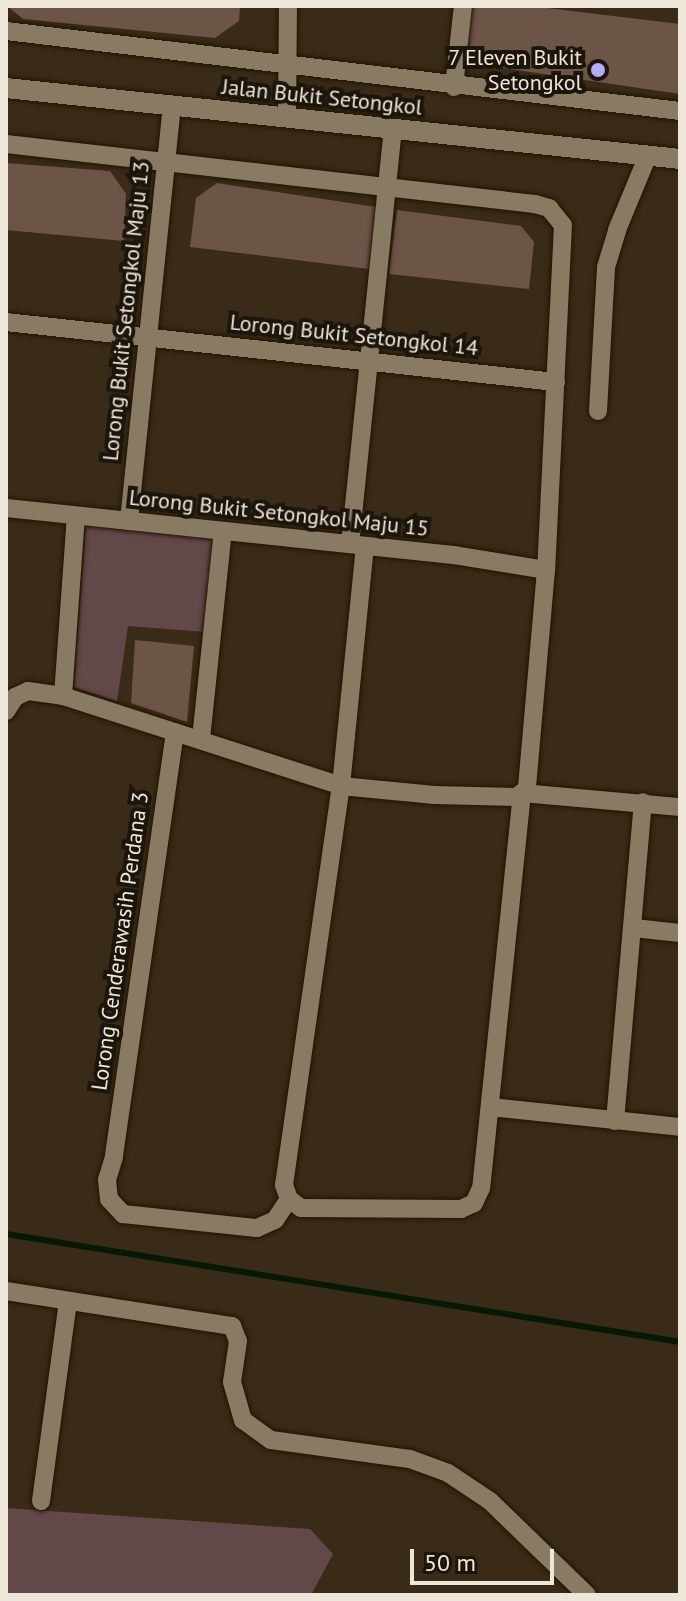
<!DOCTYPE html>
<html>
<head>
<meta charset="utf-8">
<style>
	body { margin:0 }
	#map { position:relative; width:686px; height:1601px; overflow:hidden; background:#392b17; font-family:"PT Sans",sans-serif }
	div>[style] { position:absolute }
	.green>* { inset:0; background:#634849 }
	.stream>* { height:6px; margin:-3px; padding:0 3px; transform-origin:3px; border-radius:3px; background:#071902 }
	.building>* { inset:0; background:#6c5447 }
	.roads { filter:drop-shadow(0 0 2px #201402) drop-shadow(0 0 2px #201402) }
	.street>* { height:18px; margin:-9px; padding:0 9px; transform-origin:9px; border-radius:9px; background:#897a63 }
	.secondary>* { height:20px; margin:-10px; padding:0 10px; transform-origin:10px; border-radius:10px; background:#897a63 }
	.dots>* { width:22px; height:22px; translate:-50% -50%; box-sizing:border-box; border:4px solid #1b150c; border-radius:50% }
	span { translate:-50% -50%; white-space:nowrap; text-align:center; line-height:1.15; -webkit-text-stroke:8px #1b150c; paint-order:stroke }
	.poi-label { font-size:22px; color:#eee6d9 }
	.right { translate:-100% -50%; text-align:right }
	.street-label { font-size:22px; color:#eee6d9 }
	.frame { position:absolute; inset:0; border:8px solid #eee6d9; pointer-events:none }
	.scale { position:absolute; left:410px; top:1549px; width:144px; height:36px; box-sizing:border-box; border:4px solid #eee6d9; border-top:0; padding-left:10px; font-size:24px; line-height:28px; white-space:nowrap; color:#eee6d9; -webkit-text-stroke:6px #1b150c; paint-order:stroke }
</style>
</head>
<body>
<div id="map">
	<div class="green">
		<div style="clip-path:polygon(86px 526px,213px 538px,205px 632px,128px 626px,117px 701px,74px 687px)"></div>
		<div style="clip-path:polygon(6px 1508px,310px 1529px,333px 1554px,311px 1595px,6px 1595px)"></div>
	</div>
	<div class="stream">
		<div style="left:6px;top:1234px;width:683px;rotate:9.1deg"></div>
	</div>
	<div class="building">
		<div style="clip-path:polygon(7px 6px,240px 6px,239px 21px,215px 38px,23px 19px)"></div>
		<div style="clip-path:polygon(470px 6px,530px 6px,680px 24px,680px 94px,462px 62px)"></div>
		<div style="clip-path:polygon(6px 163px,110px 171px,126px 194px,124px 241px,6px 230px)"></div>
		<div style="clip-path:polygon(217px 183px,376px 207px,369px 269px,190px 247px,196px 198px)"></div>
		<div style="clip-path:polygon(397px 210px,521px 226px,534px 242px,529px 289px,389px 274px)"></div>
		<div style="clip-path:polygon(135px 640px,194px 646px,187px 722px,131px 703px)"></div>
	</div>
	<div class="roads">
		<div class="street">
			<div style="left:6px;top:31px;width:679px;rotate:6.77deg"></div>
			<div style="left:454px;top:87px;width:81px;rotate:-83.7deg"></div>
			<div style="left:287px;top:117px;width:111px;rotate:-89.5deg"></div>
			<div style="left:6px;top:144px;width:532px;rotate:6.47deg"></div>
			<div style="left:535px;top:204px;width:15px;rotate:16deg"></div>
			<div style="left:549px;top:208px;width:22px;rotate:51deg"></div>
			<div style="left:563px;top:225px;width:345px;rotate:92.8deg"></div>
			<div style="left:546px;top:570px;width:219px;rotate:95deg"></div>
			<div style="left:527px;top:788px;width:7px;rotate:135deg"></div>
			<div style="left:522px;top:793px;width:397px;rotate:95.9deg"></div>
			<div style="left:481px;top:1188px;width:17px;rotate:115deg"></div>
			<div style="left:474px;top:1203px;width:14px;rotate:155deg"></div>
			<div style="left:461px;top:1209px;width:160px;rotate:-179.6deg"></div>
			<div style="left:301px;top:1208px;width:15px;rotate:-143deg"></div>
			<div style="left:289px;top:1199px;width:15px;rotate:-110deg"></div>
			<div style="left:284px;top:1185px;width:403px;rotate:-81.9deg"></div>
			<div style="left:341px;top:786px;width:241px;rotate:-84.3deg"></div>
			<div style="left:6px;top:322px;width:553px;rotate:6.23deg"></div>
			<div style="left:598px;top:411px;width:144px;rotate:-86.8deg"></div>
			<div style="left:606px;top:267px;width:39px;rotate:-73deg"></div>
			<div style="left:617px;top:230px;width:81px;rotate:-67.5deg"></div>
			<div style="left:6px;top:508px;width:450px;rotate:6deg"></div>
			<div style="left:454px;top:555px;width:93px;rotate:9.3deg"></div>
			<div style="left:129px;top:521px;width:418px;rotate:-84.1deg"></div>
			<div style="left:350px;top:544px;width:418px;rotate:-84.1deg"></div>
			<div style="left:63px;top:696px;width:180px;rotate:-85.9deg"></div>
			<div style="left:6px;top:711px;width:17px;rotate:-57deg"></div>
			<div style="left:15px;top:697px;width:14px;rotate:-25deg"></div>
			<div style="left:28px;top:691px;width:35px;rotate:8deg"></div>
			<div style="left:63px;top:696px;width:292px;rotate:17.9deg"></div>
			<div style="left:341px;top:786px;width:94px;rotate:5.5deg"></div>
			<div style="left:435px;top:795px;width:81px;rotate:1.4deg"></div>
			<div style="left:516px;top:797px;width:7px;rotate:-34deg"></div>
			<div style="left:522px;top:793px;width:159px;rotate:5.1deg"></div>
			<div style="left:175px;top:732px;width:429px;rotate:98.2deg"></div>
			<div style="left:114px;top:1157px;width:24px;rotate:107deg"></div>
			<div style="left:107px;top:1180px;width:19px;rotate:84deg"></div>
			<div style="left:109px;top:1199px;width:21px;rotate:47deg"></div>
			<div style="left:123px;top:1214px;width:135px;rotate:6deg"></div>
			<div style="left:257px;top:1228px;width:20px;rotate:-24deg"></div>
			<div style="left:275px;top:1220px;width:25px;rotate:-56deg"></div>
			<div style="left:201px;top:739px;width:209px;rotate:-84deg"></div>
			<div style="left:634px;top:928px;width:46px;rotate:6.2deg"></div>
			<div style="left:490px;top:1107px;width:191px;rotate:6deg"></div>
			<div style="left:615px;top:1121px;width:320px;rotate:-85deg"></div>
			<div style="left:6px;top:1291px;width:229px;rotate:8.8deg"></div>
			<div style="left:232px;top:1326px;width:16px;rotate:68deg"></div>
			<div style="left:238px;top:1341px;width:41px;rotate:98.3deg"></div>
			<div style="left:232px;top:1382px;width:40px;rotate:74deg"></div>
			<div style="left:243px;top:1420px;width:34px;rotate:36deg"></div>
			<div style="left:271px;top:1440px;width:140px;rotate:7.8deg"></div>
			<div style="left:410px;top:1459px;width:40px;rotate:20.2deg"></div>
			<div style="left:448px;top:1473px;width:50px;rotate:33.7deg"></div>
			<div style="left:490px;top:1501px;width:135px;rotate:44.1deg"></div>
			<div style="left:41px;top:1501px;width:202px;rotate:-82.3deg"></div>
		</div>
		<div class="secondary">
			<div style="left:6px;top:88px;width:678px;rotate:6.01deg"></div>
		</div>
	</div>
	<div class="dots">
		<div style="left:598px;top:70px;background:#b3adf9"></div>
	</div>
	<div class="poi-label">
		<span class="right" style="left:582px;top:70px">7 Eleven Bukit<br>Setongkol</span>
	</div>
	<div class="street-label">
		<span style="left:322px;top:97px;rotate:6deg">Jalan Bukit Setongkol</span>
		<span style="left:126px;top:311px;rotate:-84deg">Lorong Bukit Setongkol Maju 13</span>
		<span style="left:354px;top:335px;rotate:6deg">Lorong Bukit Setongkol 14</span>
		<span style="left:279px;top:513px;rotate:6deg">Lorong Bukit Setongkol Maju 15</span>
		<span style="left:120px;top:941px;rotate:-82deg">Lorong Cenderawasih Perdana 3</span>
	</div>
	<div class="frame"></div>
	<div class="scale">50 m</div>
</div>
</body>
</html>
